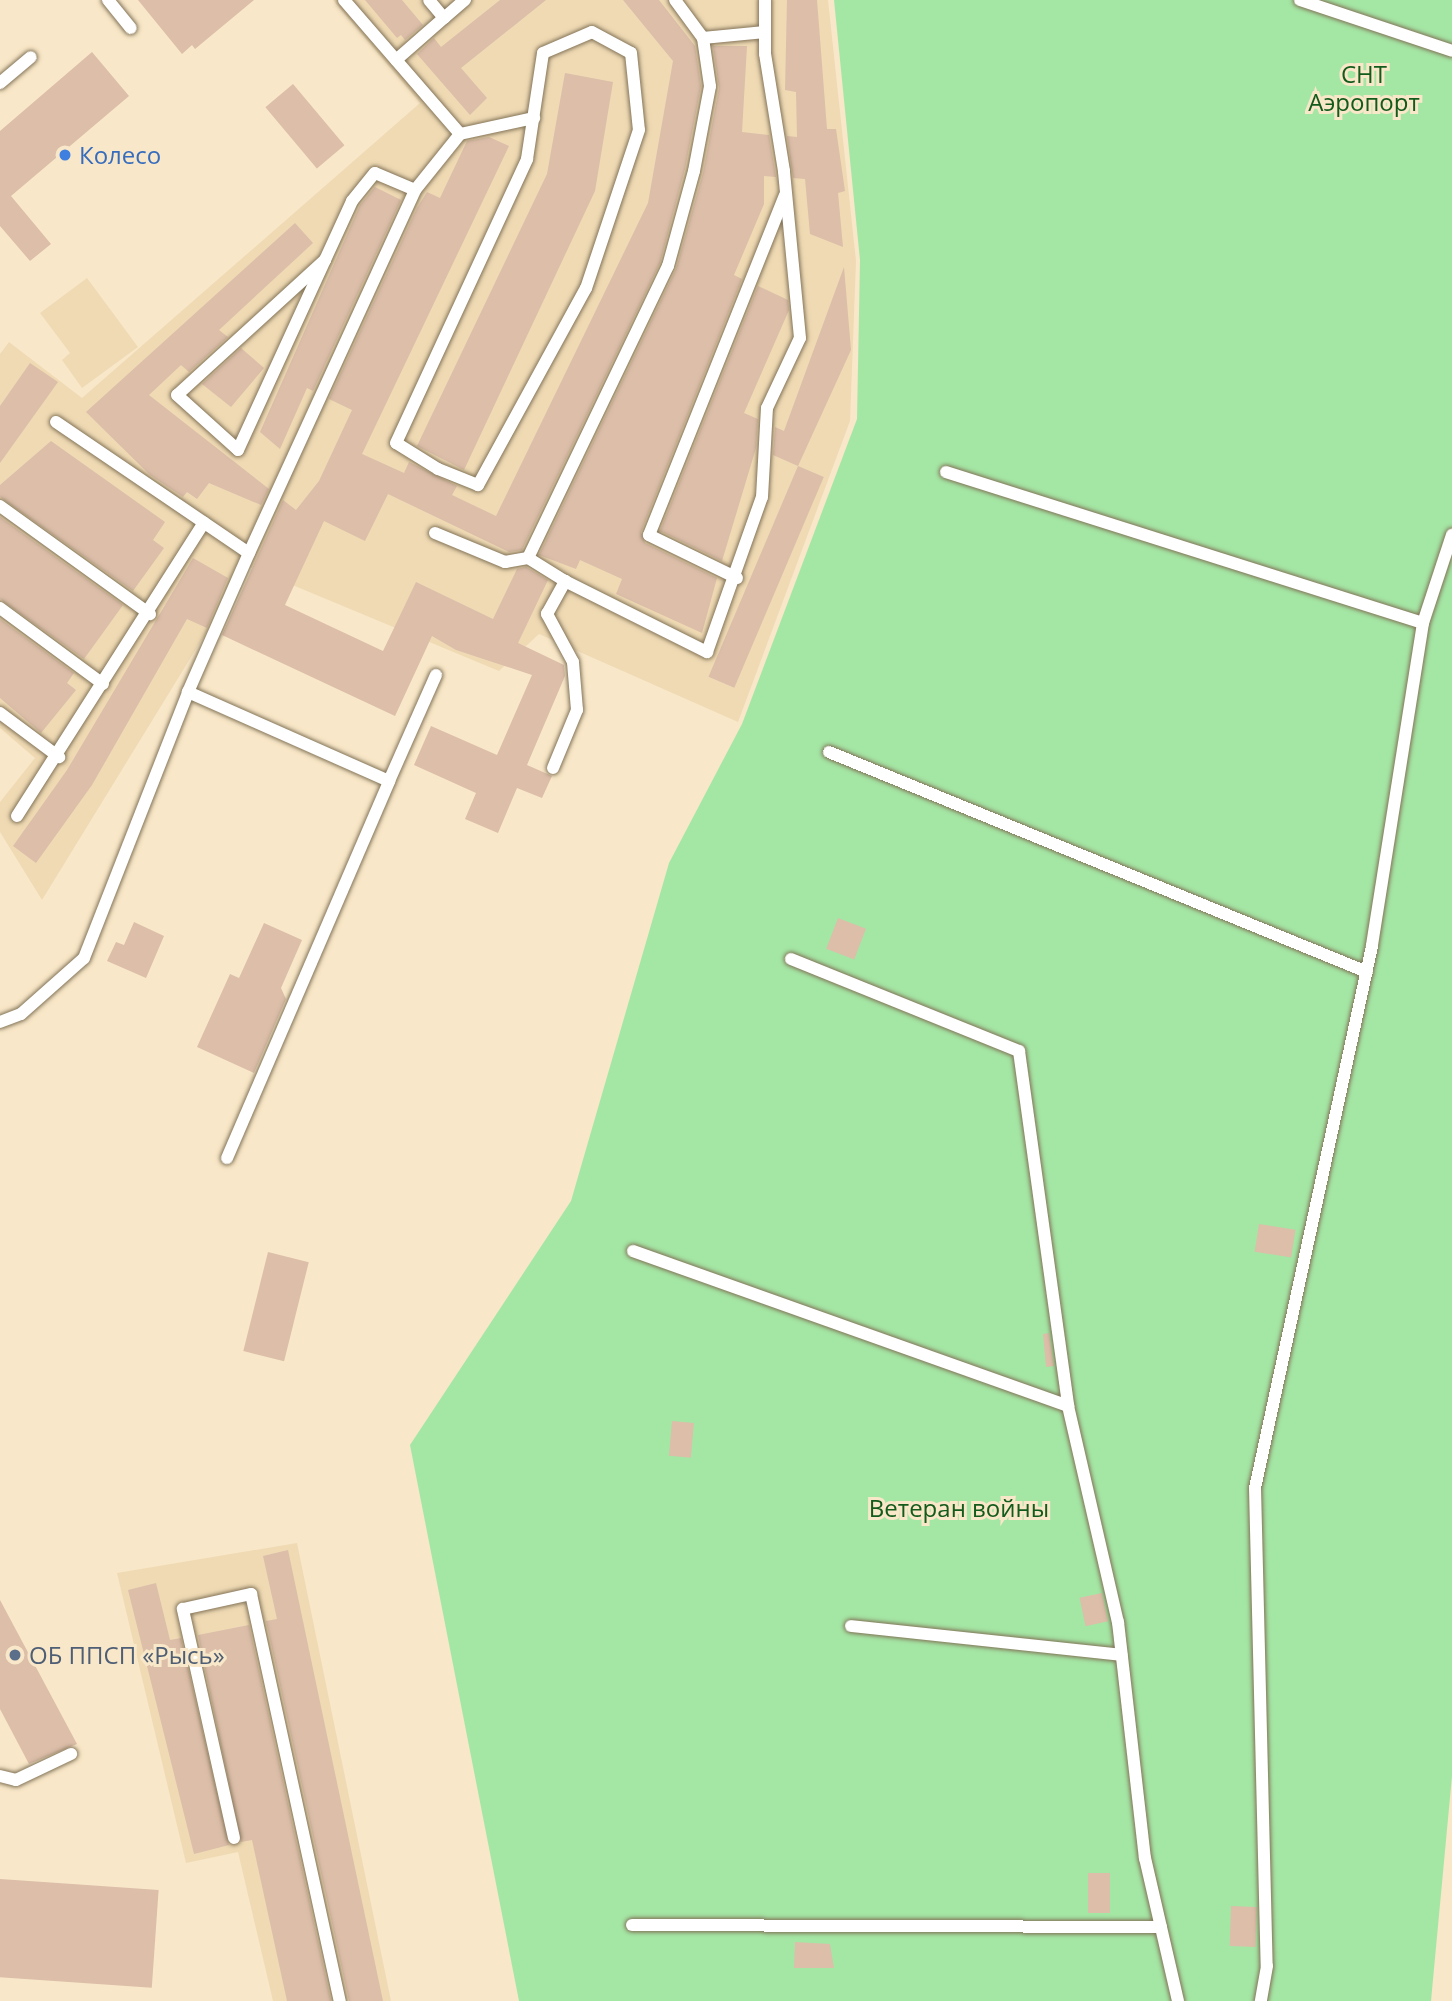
<!DOCTYPE html>
<html>
<head>
<meta charset="utf-8">
<style>
	body { margin:0 }
	#map { position:relative; width:1452px; height:2001px; overflow:hidden; background:#f8e7c8; font-family:"Open Sans",sans-serif }
	div>[style] { position:absolute }
	.built>* { inset:0; background:#efdab4 }
	.green>* { inset:0; background:#a4e7a5 }
	.building>* { inset:0; background:#dcbea9; transform-origin:0 0 }
	.roads { filter:drop-shadow(0 0 2px #837458) drop-shadow(0 0 2px #837458) }
	.lane>* { height:12px; margin:-6px; padding:0 6px; transform-origin:6px; border-radius:6px; background:#fff }
	.dots>* { width:19px; height:19px; translate:-50% -50%; box-sizing:border-box; border:4px solid #f8e7c8; border-radius:50% }
	span { translate:-50% -50%; white-space:nowrap; text-align:center; line-height:1.15; -webkit-text-stroke:6px #f8e7c8; paint-order:stroke }
	.park-label { font-size:24px; color:#125b1b }
	.shop-label { font-size:24px; color:#366cbe }
	.left { translate:0 -50%; text-align:left }
	.service-label { font-size:24px; color:#4e5e75 }
</style>
</head>
<body>
<div id="map">
	<div class="built">
		<div style="clip-path:polygon(333px 0,828px 0,856px 261px,850px 421px,738px 722px,539px 634px,499px 671px,247px 566px,42px 900px,0 832px,0 802px,35px 758px,0 728px,0 354px,9px 342px,82px 398px,420px 103px)"></div>
		<div style="clip-path:polygon(87px 278px,138px 347px,82px 388px,62px 360px,70px 353px,40px 313px)"></div>
		<div style="clip-path:polygon(297px 1543px,391px 2001px,273px 2001px,238px 1852px,186px 1863px,117px 1573px)"></div>
	</div>
	<div class="green">
		<div style="clip-path:polygon(834px 0,1452px 0,1452px 1776px,1431px 2001px,519px 2001px,410px 1445px,571px 1201px,669px 863px,742px 724px,857px 419px,860px 260px)"></div>
	</div>
	<div class="building">
		<div style="clip-path:polygon(138px 0,254px 0,195px 49px,192px 45px,182px 54px)"></div>
		<div style="clip-path:polygon(365px 0,402px 0,423px 25px,405px 40px,401px 35px,397px 38px)"></div>
		<div style="clip-path:polygon(500px 0,546px 0,461px 68px,487px 98px,470px 115px,417px 54px,434px 38px,441px 47px)"></div>
		<div style="clip-path:polygon(623px 0,659px 0,695px 46px,701px 86px,685px 169px,660px 263px,522px 550px,509px 552px,388px 494px,365px 541px,324px 521px,285px 605px,383px 651px,416px 582px,493px 619px,517px 569px,526px 567px,548px 580px,518px 643px,564px 665px,565px 676px,527px 765px,552px 776px,542px 798px,517px 788px,498px 833px,465px 819px,476px 793px,414px 765px,431px 726px,497px 755px,532px 675px,456px 650px,432px 636px,395px 716px,222px 635px,283px 500px,296px 510px,319px 481px,352px 410px,329px 399px,417px 208px,427px 192px,440px 198px,467px 141px,489px 137px,509px 146px,362px 454px,404px 473px,409px 462px,457px 486px,452px 495px,496px 516px,648px 203px,673px 61px)"></div>
		<div style="clip-path:polygon(787px 0,817px 0,827px 129px,836px 129px,845px 191px,838px 193px,843px 247px,810px 234px,805px 179px,793px 178px,787px 136px,797px 137px,796px 92px,785px 90px)"></div>
		<div style="clip-path:polygon(713px 46px,747px 46px,742px 132px,769px 135px,776px 177px,764px 176px,764px 204px,734px 275px,742px 279px,641px 532px,645px 543px,717px 578px,702px 633px,616px 594px,622px 579px,580px 560px,576px 569px,539px 555px,676px 269px,703px 173px,719px 88px)"></div>
		<div style="clip-path:polygon(92px 52px,129px 96px,11px 196px,51px 244px,30px 261px,0 226px,0 131px)"></div>
		<div style="clip-path:polygon(565px 73px,613px 82px,595px 191px,464px 470px,417px 446px,547px 174px)"></div>
		<div style="left:293px;top:84px;width:80px;height:36px;rotate:50deg"></div>
		<div style="clip-path:polygon(375px 187px,401px 200px,313px 391px,307px 388px,280px 449px,260px 432px,360px 205px)"></div>
		<div style="clip-path:polygon(295px 223px,313px 243px,219px 330px,228px 337px,189px 372px,181px 365px,149px 395px,269px 489px,261px 505px,209px 483px,197px 499px,187px 492px,183px 497px,150px 475px,86px 412px)"></div>
		<div style="clip-path:polygon(844px 267px,851px 350px,798px 466px,773px 455px,775px 427px,784px 431px)"></div>
		<div style="clip-path:polygon(758px 286px,788px 300px,789px 310px,744px 413px,758px 419px,756px 448px,722px 561px,660px 531px)"></div>
		<div style="clip-path:polygon(241px 348px,264px 368px,231px 407px,202px 384px)"></div>
		<div style="clip-path:polygon(30px 363px,58px 382px,0 463px,0 406px)"></div>
		<div style="clip-path:polygon(51px 441px,165px 522px,153px 540px,164px 548px,133px 591px,0 497px,0 485px)"></div>
		<div style="left:798px;top:466px;width:28px;height:229px;rotate:23deg"></div>
		<div style="clip-path:polygon(0 517px,123px 605px,84px 659px,0 599px)"></div>
		<div style="clip-path:polygon(193px 558px,228px 578px,207px 628px,187px 619px,92px 785px,36px 863px,13px 846px,67px 770px)"></div>
		<div style="clip-path:polygon(0 619px,74px 673px,67px 683px,76px 690px,41px 733px,0 698px)"></div>
		<div style="left:838px;top:918px;width:30px;height:33px;rotate:21deg"></div>
		<div style="clip-path:polygon(134px 922px,164px 936px,146px 978px,107px 961px,116px 942px,124px 945px)"></div>
		<div style="clip-path:polygon(264px 923px,302px 940px,281px 988px,286px 999px,254px 1073px,197px 1047px,230px 974px,239px 978px)"></div>
		<div style="left:1259px;top:1224px;width:37px;height:28px;rotate:9deg"></div>
		<div style="left:268px;top:1252px;width:42px;height:102px;rotate:14deg"></div>
		<div style="clip-path:polygon(1049px 1333px,1054px 1366px,1046px 1367px,1043px 1334px)"></div>
		<div style="left:672px;top:1421px;width:22px;height:35px;rotate:5deg"></div>
		<div style="clip-path:polygon(288px 1550px,383px 2001px,349px 2001px,266px 1621px,277px 1619px,263px 1556px)"></div>
		<div style="clip-path:polygon(156px 1583px,170px 1640px,181px 1638px,229px 1845px,194px 1854px,128px 1590px)"></div>
		<div style="left:1102px;top:1593px;width:29px;height:23px;rotate:78deg"></div>
		<div style="clip-path:polygon(0 1600px,77px 1744px,29px 1764px,0 1709px)"></div>
		<div style="clip-path:polygon(249px 1625px,331px 2001px,287px 2001px,252px 1840px,241px 1842px,198px 1635px)"></div>
		<div style="left:1088px;top:1873px;width:22px;height:40px"></div>
		<div style="left:0;top:1879px;width:159px;height:98px;rotate:4deg"></div>
		<div style="left:1231px;top:1906px;width:26px;height:40px;rotate:2deg"></div>
		<div style="clip-path:polygon(795px 1942px,830px 1944px,834px 1968px,794px 1968px)"></div>
	</div>
	<div class="roads">
		<div class="lane">
			<div style="left:108px;top:0;width:36px;rotate:51deg"></div>
			<div style="left:344px;top:0;width:177px;rotate:49.1deg"></div>
			<div style="left:460px;top:134px;width:76px;rotate:-12.2deg"></div>
			<div style="left:675px;top:0;width:47px;rotate:53.6deg"></div>
			<div style="left:703px;top:38px;width:62px;rotate:-5.5deg"></div>
			<div style="left:1300px;top:0;width:160px;rotate:18.5deg"></div>
			<div style="left:444px;top:18px;width:28px;rotate:-41deg"></div>
			<div style="left:592px;top:32px;width:44px;rotate:28.3deg"></div>
			<div style="left:631px;top:53px;width:77px;rotate:84.1deg"></div>
			<div style="left:639px;top:130px;width:167px;rotate:108.5deg"></div>
			<div style="left:586px;top:288px;width:225px;rotate:118.7deg"></div>
			<div style="left:478px;top:485px;width:43px;rotate:-158.2deg"></div>
			<div style="left:438px;top:469px;width:49px;rotate:-148.2deg"></div>
			<div style="left:396px;top:443px;width:313px;rotate:-65.2deg"></div>
			<div style="left:527px;top:159px;width:107px;rotate:-81.4deg"></div>
			<div style="left:543px;top:53px;width:53px;rotate:-23.2deg"></div>
			<div style="left:396px;top:60px;width:64px;rotate:-41.2deg"></div>
			<div style="left:444px;top:18px;width:23px;rotate:-130deg"></div>
			<div style="left:0;top:83px;width:40px;rotate:-40deg"></div>
			<div style="left:325px;top:260px;width:200px;rotate:137.6deg"></div>
			<div style="left:177px;top:395px;width:82px;rotate:42deg"></div>
			<div style="left:238px;top:450px;width:209px;rotate:-65.4deg"></div>
			<div style="left:325px;top:260px;width:65px;rotate:-65.4deg"></div>
			<div style="left:352px;top:201px;width:36px;rotate:-51deg"></div>
			<div style="left:375px;top:173px;width:43px;rotate:23deg"></div>
			<div style="left:56px;top:422px;width:233px;rotate:34.2deg"></div>
			<div style="left:249px;top:553px;width:399px;rotate:-65.4deg"></div>
			<div style="left:415px;top:190px;width:72px;rotate:-51.2deg"></div>
			<div style="left:946px;top:472px;width:500px;rotate:17.57deg"></div>
			<div style="left:1423px;top:623px;width:327px;rotate:99deg"></div>
			<div style="left:1372px;top:946px;width:554px;rotate:102.18deg"></div>
			<div style="left:1255px;top:1488px;width:478px;rotate:88.6deg"></div>
			<div style="left:1267px;top:1966px;width:36px;rotate:100deg"></div>
			<div style="left:0;top:506px;width:185px;rotate:35.8deg"></div>
			<div style="left:435px;top:533px;width:76px;rotate:22.5deg"></div>
			<div style="left:505px;top:562px;width:23px;rotate:-10deg"></div>
			<div style="left:737px;top:578px;width:98px;rotate:-154deg"></div>
			<div style="left:649px;top:535px;width:366px;rotate:-68.2deg"></div>
			<div style="left:565px;top:581px;width:44px;rotate:-148.1deg"></div>
			<div style="left:528px;top:558px;width:324px;rotate:-64.4deg"></div>
			<div style="left:668px;top:266px;width:98px;rotate:-74.7deg"></div>
			<div style="left:694px;top:171px;width:86px;rotate:-79.3deg"></div>
			<div style="left:710px;top:86px;width:49px;rotate:-98.3deg"></div>
			<div style="left:0;top:608px;width:128px;rotate:36.4deg"></div>
			<div style="left:1423px;top:623px;width:93px;rotate:-71.8deg"></div>
			<div style="left:0;top:713px;width:74px;rotate:36.7deg"></div>
			<div style="left:829px;top:752px;width:581px;rotate:22.24deg"></div>
			<div style="left:553px;top:768px;width:63px;rotate:-67.5deg"></div>
			<div style="left:577px;top:710px;width:48px;rotate:-94.8deg"></div>
			<div style="left:573px;top:662px;width:55px;rotate:-118.4deg"></div>
			<div style="left:547px;top:614px;width:38px;rotate:-61deg"></div>
			<div style="left:565px;top:581px;width:159px;rotate:26.6deg"></div>
			<div style="left:707px;top:652px;width:164px;rotate:-70.5deg"></div>
			<div style="left:762px;top:497px;width:89px;rotate:-86.8deg"></div>
			<div style="left:767px;top:408px;width:77px;rotate:-64.8deg"></div>
			<div style="left:800px;top:338px;width:168px;rotate:-95.5deg"></div>
			<div style="left:784px;top:171px;width:119px;rotate:-99.2deg"></div>
			<div style="left:765px;top:54px;width:54px;rotate:-90deg"></div>
			<div style="left:389px;top:781px;width:116px;rotate:-66.1deg"></div>
			<div style="left:17px;top:816px;width:348px;rotate:-57.5deg"></div>
			<div style="left:791px;top:959px;width:246px;rotate:22deg"></div>
			<div style="left:1019px;top:1051px;width:358px;rotate:82.1deg"></div>
			<div style="left:1068px;top:1406px;width:222px;rotate:77deg"></div>
			<div style="left:1118px;top:1622px;width:238px;rotate:83.5deg"></div>
			<div style="left:1145px;top:1858px;width:147px;rotate:77deg"></div>
			<div style="left:0;top:1022px;width:22px;rotate:-21deg"></div>
			<div style="left:21px;top:1014px;width:84px;rotate:-41.6deg"></div>
			<div style="left:84px;top:958px;width:286px;rotate:-68.6deg"></div>
			<div style="left:227px;top:1158px;width:410px;rotate:-66.7deg"></div>
			<div style="left:389px;top:781px;width:220px;rotate:-156.1deg"></div>
			<div style="left:188px;top:692px;width:152px;rotate:-66.3deg"></div>
			<div style="left:633px;top:1251px;width:462px;rotate:19.6deg"></div>
			<div style="left:851px;top:1626px;width:272px;rotate:6.1deg"></div>
			<div style="left:0;top:1776px;width:16px;rotate:14deg"></div>
			<div style="left:16px;top:1780px;width:61px;rotate:-25.3deg"></div>
			<div style="left:234px;top:1838px;width:235px;rotate:-102.6deg"></div>
			<div style="left:183px;top:1609px;width:70px;rotate:-12.4deg"></div>
			<div style="left:251px;top:1594px;width:417px;rotate:77.7deg"></div>
			<div style="left:632px;top:1925px;width:529px;rotate:0.22deg"></div>
		</div>
	</div>
	<div class="dots">
		<div style="left:65px;top:155px;background:#3f7fe0"></div>
		<div style="left:15px;top:1655px;background:#5c6f8a"></div>
	</div>
	<div class="park-label">
		<span style="left:1364px;top:88px">СНТ<br>Аэропорт</span>
		<span style="left:959px;top:1508px">Ветеран войны</span>
	</div>
	<div class="shop-label">
		<span class="left" style="left:79px;top:155px">Колесо</span>
	</div>
	<div class="service-label">
		<span class="left" style="left:29px;top:1655px">ОБ ППСП «Рысь»</span>
	</div>
</div>
</body>
</html>
